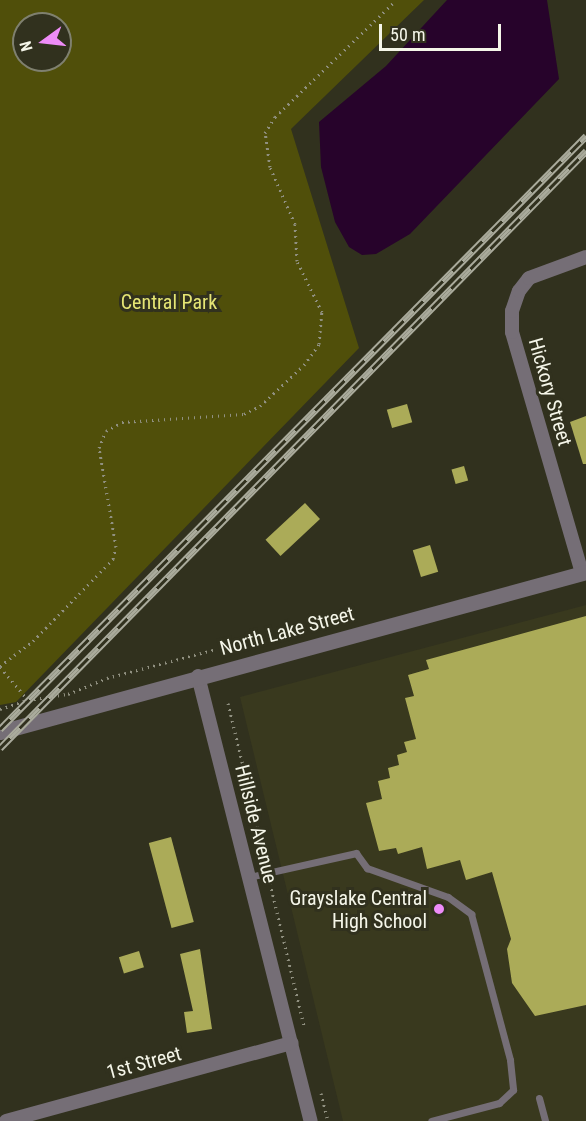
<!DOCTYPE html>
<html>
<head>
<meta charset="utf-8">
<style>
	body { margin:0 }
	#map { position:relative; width:586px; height:1121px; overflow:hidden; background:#31311e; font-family:"Roboto Condensed",sans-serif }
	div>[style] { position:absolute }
	.built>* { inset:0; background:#39391e }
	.green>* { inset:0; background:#504f0a }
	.water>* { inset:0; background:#27032b }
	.building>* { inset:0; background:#abab58; transform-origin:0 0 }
	.path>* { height:3px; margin-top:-1.5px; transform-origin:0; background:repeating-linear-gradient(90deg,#909080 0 1.5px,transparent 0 6px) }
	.service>* { height:7px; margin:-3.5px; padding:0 3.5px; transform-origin:3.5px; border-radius:3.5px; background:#756e76 }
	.minor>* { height:14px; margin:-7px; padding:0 7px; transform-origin:7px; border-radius:7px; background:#756e76 }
	.tertiary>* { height:15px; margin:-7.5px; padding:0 7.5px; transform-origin:7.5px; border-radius:7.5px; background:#756e76 }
	.rail>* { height:7px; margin-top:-3.5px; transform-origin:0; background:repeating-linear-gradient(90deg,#31311e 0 14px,#aaab9c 0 28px); box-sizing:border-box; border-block:2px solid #aaab9c }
	.dots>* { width:16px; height:16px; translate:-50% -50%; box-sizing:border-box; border:3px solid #31311e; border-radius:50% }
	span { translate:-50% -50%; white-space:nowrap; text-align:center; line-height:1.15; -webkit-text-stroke:6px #31311e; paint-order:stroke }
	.park-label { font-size:20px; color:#e5e574 }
	.street-label { font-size:20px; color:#f5f6e9 }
	.poi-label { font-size:20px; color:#f5f6e9 }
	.right { translate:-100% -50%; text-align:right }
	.north { position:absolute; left:12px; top:12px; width:60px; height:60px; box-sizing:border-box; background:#31311e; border:2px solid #7f806f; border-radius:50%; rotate:255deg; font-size:16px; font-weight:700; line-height:24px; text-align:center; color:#f5f6e9 }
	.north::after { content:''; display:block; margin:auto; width:21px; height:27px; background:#ee8cf8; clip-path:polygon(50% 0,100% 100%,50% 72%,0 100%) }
	.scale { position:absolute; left:379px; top:24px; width:122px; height:27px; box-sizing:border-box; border:3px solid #f5f6e9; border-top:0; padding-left:8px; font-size:18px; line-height:21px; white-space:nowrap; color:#f5f6e9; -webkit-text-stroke:4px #31311e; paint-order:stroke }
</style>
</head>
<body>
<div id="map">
	<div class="built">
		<div style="clip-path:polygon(586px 605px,586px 1121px,343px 1121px,240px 697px)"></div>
	</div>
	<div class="green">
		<div style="clip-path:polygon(evenodd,0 0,424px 0,291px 129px,359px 348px,16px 702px,0 705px,0 0,24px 24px,60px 24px,60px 60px,24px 60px,24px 24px)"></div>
	</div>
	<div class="water">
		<div style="clip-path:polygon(447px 0,547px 0,559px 79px,410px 234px,376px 254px,362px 255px,349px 247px,335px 222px,321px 167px,319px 122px,386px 66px)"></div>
	</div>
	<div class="building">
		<div style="left:407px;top:404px;width:19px;height:21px;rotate:74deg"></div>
		<div style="clip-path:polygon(586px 416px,586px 464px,583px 464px,570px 422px)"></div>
		<div style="left:464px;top:466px;width:15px;height:13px;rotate:74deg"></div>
		<div style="left:305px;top:503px;width:22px;height:54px;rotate:47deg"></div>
		<div style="left:430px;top:545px;width:28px;height:18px;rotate:73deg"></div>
		<div style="clip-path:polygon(586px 616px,586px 1005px,535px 1016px,512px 983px,507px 949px,511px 939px,492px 872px,466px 880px,460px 860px,427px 869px,422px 847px,398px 854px,396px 848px,379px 851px,366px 803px,382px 799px,378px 781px,390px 778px,388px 768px,399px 765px,397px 755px,407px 752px,404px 742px,416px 739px,405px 698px,414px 696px,408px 675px,429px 669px,426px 660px)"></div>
		<div style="left:171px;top:837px;width:88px;height:23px;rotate:75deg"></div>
		<div style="clip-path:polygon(200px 949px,212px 1029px,187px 1033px,184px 1012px,193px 1011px,180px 954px)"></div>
		<div style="left:139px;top:951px;width:17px;height:21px;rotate:73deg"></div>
	</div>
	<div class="path">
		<div style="left:0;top:666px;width:41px;rotate:-37.1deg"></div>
		<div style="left:33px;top:641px;width:115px;rotate:-45.7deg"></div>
		<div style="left:113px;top:559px;width:12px;rotate:-76deg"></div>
		<div style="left:116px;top:547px;width:100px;rotate:-99.7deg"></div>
		<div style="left:99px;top:448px;width:18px;rotate:-68deg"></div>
		<div style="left:106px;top:431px;width:18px;rotate:-29deg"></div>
		<div style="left:122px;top:422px;width:122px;rotate:-3.8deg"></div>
		<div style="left:244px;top:414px;width:18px;rotate:-27deg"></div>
		<div style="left:260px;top:406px;width:60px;rotate:-43deg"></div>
		<div style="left:304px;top:365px;width:26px;rotate:-54deg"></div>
		<div style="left:319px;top:344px;width:32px;rotate:-85deg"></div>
		<div style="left:322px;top:312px;width:57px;rotate:-116.1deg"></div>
		<div style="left:297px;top:261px;width:37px;rotate:-93deg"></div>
		<div style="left:295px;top:224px;width:62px;rotate:-113.7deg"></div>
		<div style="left:270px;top:167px;width:34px;rotate:-98deg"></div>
		<div style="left:265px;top:133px;width:19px;rotate:-58deg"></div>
		<div style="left:275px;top:117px;width:168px;rotate:-44deg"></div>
		<div style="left:0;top:667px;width:43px;rotate:49.7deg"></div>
		<div style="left:28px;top:700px;width:40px;rotate:-8.5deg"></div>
		<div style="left:68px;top:694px;width:42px;rotate:-22.3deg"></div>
		<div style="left:107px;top:678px;width:110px;rotate:-14.8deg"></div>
		<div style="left:228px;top:703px;width:163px;rotate:76.6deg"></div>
		<div style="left:0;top:709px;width:29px;rotate:-18deg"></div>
		<div style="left:270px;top:883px;width:147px;rotate:76.6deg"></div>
		<div style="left:321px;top:1093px;width:29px;rotate:76deg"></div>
	</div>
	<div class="service">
		<div style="left:249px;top:877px;width:110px;rotate:-12.6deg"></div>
		<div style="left:356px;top:853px;width:19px;rotate:54deg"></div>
		<div style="left:367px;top:868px;width:86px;rotate:19.7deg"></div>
		<div style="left:448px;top:897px;width:29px;rotate:36deg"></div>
		<div style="left:471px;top:914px;width:151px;rotate:75deg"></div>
		<div style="left:510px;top:1060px;width:30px;rotate:84deg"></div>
		<div style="left:513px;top:1090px;width:19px;rotate:137deg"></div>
		<div style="left:499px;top:1103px;width:70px;rotate:165.2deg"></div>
		<div style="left:539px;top:1098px;width:24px;rotate:75deg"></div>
	</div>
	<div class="minor">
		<div style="left:582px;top:573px;width:251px;rotate:-106.2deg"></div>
		<div style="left:512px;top:332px;width:21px;rotate:-90deg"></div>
		<div style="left:512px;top:311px;width:21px;rotate:-71deg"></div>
		<div style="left:519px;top:291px;width:16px;rotate:-52deg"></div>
		<div style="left:529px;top:278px;width:61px;rotate:-20.2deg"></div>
		<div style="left:198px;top:676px;width:459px;rotate:75.8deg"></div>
		<div style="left:6px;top:1121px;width:296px;rotate:-15.3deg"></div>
	</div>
	<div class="tertiary">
		<div style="left:0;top:732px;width:607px;rotate:-15.27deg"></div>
	</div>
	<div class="rail">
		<div style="left:0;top:729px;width:834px;rotate:-45.34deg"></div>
		<div style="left:0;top:748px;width:837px;rotate:-45.53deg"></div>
	</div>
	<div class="dots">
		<div style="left:439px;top:909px;background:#ee8cf8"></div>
	</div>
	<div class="park-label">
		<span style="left:169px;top:302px">Central Park</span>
	</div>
	<div class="street-label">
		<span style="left:550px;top:392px;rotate:74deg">Hickory Street</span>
		<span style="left:287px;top:631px;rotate:-15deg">North Lake Street</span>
		<span style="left:256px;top:824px;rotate:76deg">Hillside Avenue</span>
		<span style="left:144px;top:1063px;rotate:-15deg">1st Street</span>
	</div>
	<div class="poi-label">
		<span class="right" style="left:427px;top:910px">Grayslake Central<br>High School</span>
	</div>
	<div class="north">N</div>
	<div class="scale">50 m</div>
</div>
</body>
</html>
